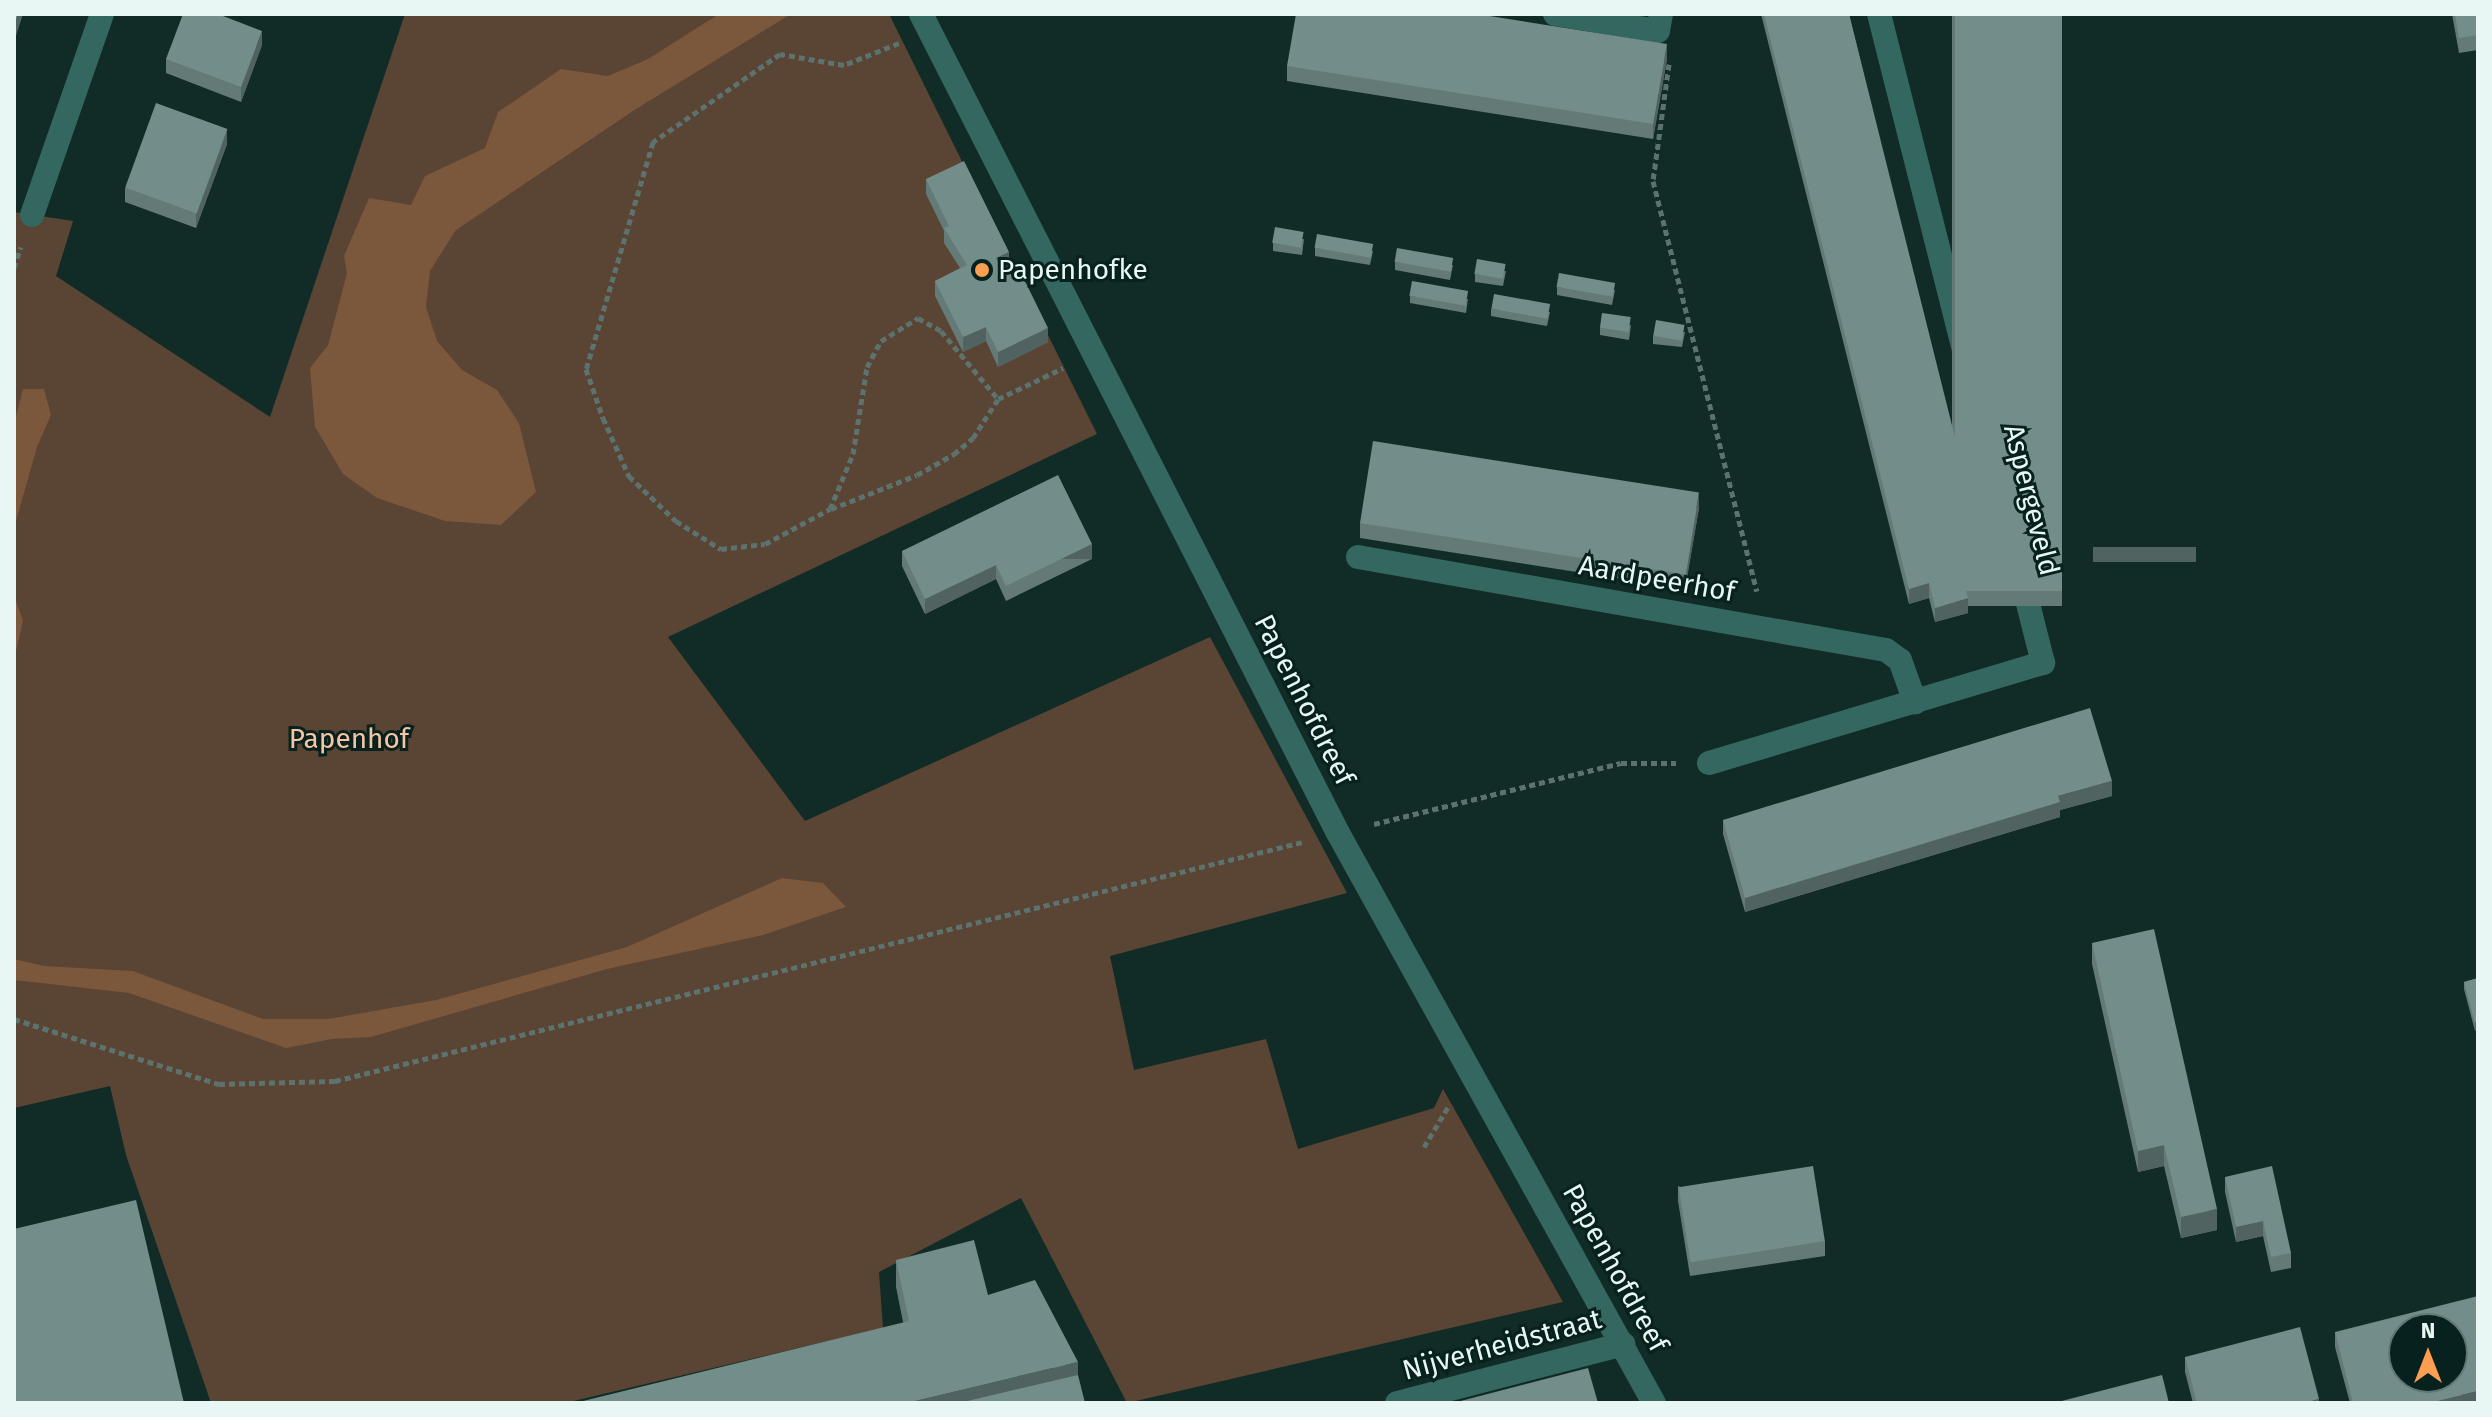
<!DOCTYPE html>
<html>
<head>
<meta charset="utf-8">
<style>
	body { margin:0 }
	#map { position:relative; width:2492px; height:1417px; overflow:hidden; background:#112b27; font-family:"Fira Sans",sans-serif }
	div>[style] { position:absolute }
	.green>* { inset:0; background:#5a4434 }
	.water>* { inset:0; background:#7b573b }
	.path>* { height:5px; margin-top:-2.5px; transform-origin:0; background:repeating-linear-gradient(90deg,#5c726e 0 6px,transparent 0 10px) }
	.street>* { height:24px; margin:-12px; padding:0 12px; transform-origin:12px; border-radius:12px; background:#356761 }
	.wall>* { inset:0; background:#637a77; transform-origin:0 0 }
	.shaded-wall>* { inset:0; background:#506361; transform-origin:0 0 }
	.building>* { inset:0; background:#738e8a; transform-origin:0 0 }
	.dots>* { width:22px; height:22px; translate:-50% -50%; box-sizing:border-box; border:4px solid #07211e; border-radius:50% }
	span { translate:-50% -50%; white-space:nowrap; text-align:center; line-height:1.15; -webkit-text-stroke:6px #07211e; paint-order:stroke }
	.poi-label { font-size:28px; color:#e8f7f4 }
	.left { translate:0 -50%; text-align:left }
	.street-label { font-size:28px; color:#e8f7f4 }
	.park-label { font-size:28px; color:#f7c5a1 }
	.frame { position:absolute; inset:0; border:16px solid #e8f7f4; pointer-events:none }
	.north { position:absolute; left:2388px; top:1313px; width:80px; height:80px; box-sizing:border-box; background:#07211e; border:2px solid #617774; border-radius:50%; rotate:0deg; font-size:22px; font-weight:700; line-height:32px; text-align:center; color:#e8f7f4 }
	.north::after { content:''; display:block; margin:auto; width:28px; height:36px; background:#fb9e51; clip-path:polygon(50% 0,100% 100%,50% 72%,0 100%) }
</style>
</head>
<body>
<div id="map">
	<div class="green">
		<div style="clip-path:polygon(405px 14px,889px 14px,1097px 434px,668px 637px,805px 821px,1210px 637px,1347px 893px,1110px 956px,1134px 1070px,1266px 1039px,1298px 1149px,1434px 1108px,1443px 1089px,1563px 1302px,1127px 1403px,1021px 1198px,879px 1272px,883px 1328px,565px 1403px,211px 1403px,126px 1155px,110px 1086px,14px 1108px,14px 212px,73px 221px,56px 276px,270px 417px)"></div>
	</div>
	<div class="water">
		<div style="clip-path:polygon(719px 14px,791px 14px,636px 109px,456px 230px,430px 271px,426px 307px,437px 341px,462px 370px,497px 390px,519px 423px,536px 492px,501px 525px,445px 521px,377px 498px,343px 474px,315px 427px,310px 368px,328px 345px,347px 273px,344px 256px,369px 198px,411px 205px,425px 176px,485px 148px,498px 112px,561px 69px,608px 76px,648px 59px)"></div>
		<div style="clip-path:polygon(23px 389px,44px 389px,51px 415px,37px 447px,14px 528px,14px 424px)"></div>
		<div style="clip-path:polygon(14px 595px,23px 621px,14px 660px)"></div>
		<div style="clip-path:polygon(782px 878px,823px 883px,846px 907px,763px 935px,607px 969px,371px 1037px,332px 1039px,286px 1048px,129px 993px,14px 980px,14px 959px,44px 966px,133px 971px,263px 1019px,328px 1019px,436px 1000px,627px 947px)"></div>
	</div>
	<div class="path">
		<div style="left:899px;top:43px;width:59px;rotate:158.2deg"></div>
		<div style="left:844px;top:65px;width:65px;rotate:-170.2deg"></div>
		<div style="left:780px;top:54px;width:155px;rotate:145.3deg"></div>
		<div style="left:653px;top:142px;width:237px;rotate:106.4deg"></div>
		<div style="left:586px;top:369px;width:52px;rotate:70.9deg"></div>
		<div style="left:603px;top:418px;width:64px;rotate:65.9deg"></div>
		<div style="left:629px;top:476px;width:65px;rotate:43.8deg"></div>
		<div style="left:676px;top:521px;width:53px;rotate:31.9deg"></div>
		<div style="left:721px;top:549px;width:44px;rotate:-6.5deg"></div>
		<div style="left:765px;top:544px;width:74px;rotate:-28.3deg"></div>
		<div style="left:830px;top:509px;width:60px;rotate:-67.3deg"></div>
		<div style="left:853px;top:454px;width:88px;rotate:-80.9deg"></div>
		<div style="left:867px;top:367px;width:30px;rotate:-62deg"></div>
		<div style="left:881px;top:341px;width:44px;rotate:-31.9deg"></div>
		<div style="left:918px;top:318px;width:26px;rotate:29deg"></div>
		<div style="left:941px;top:331px;width:89px;rotate:50deg"></div>
		<div style="left:1669px;top:64px;width:118px;rotate:97.8deg"></div>
		<div style="left:1653px;top:181px;width:423px;rotate:75.8deg"></div>
		<div style="left:14px;top:268px;width:22px;rotate:-72deg"></div>
		<div style="left:831px;top:509px;width:92px;rotate:-21.6deg"></div>
		<div style="left:917px;top:475px;width:43px;rotate:-29.6deg"></div>
		<div style="left:954px;top:454px;width:25px;rotate:-40deg"></div>
		<div style="left:973px;top:438px;width:46px;rotate:-57.3deg"></div>
		<div style="left:998px;top:399px;width:72px;rotate:-25.5deg"></div>
		<div style="left:1374px;top:824px;width:254px;rotate:-13.9deg"></div>
		<div style="left:1621px;top:763px;width:55px"></div>
		<div style="left:14px;top:1019px;width:215px;rotate:17.6deg"></div>
		<div style="left:219px;top:1084px;width:116px;rotate:-1.5deg"></div>
		<div style="left:335px;top:1081px;width:996px;rotate:-13.88deg"></div>
		<div style="left:1424px;top:1147px;width:47px;rotate:-59deg"></div>
	</div>
	<div class="street">
		<div style="left:921px;top:14px;width:919px;rotate:63.02deg"></div>
		<div style="left:1338px;top:833px;width:652px;rotate:61deg"></div>
		<div style="left:1555px;top:14px;width:104px;rotate:9.4deg"></div>
		<div style="left:1658px;top:31px;width:17px;rotate:-80deg"></div>
		<div style="left:32px;top:215px;width:213px;rotate:-70.8deg"></div>
		<div style="left:1358px;top:557px;width:536px;rotate:9.99deg"></div>
		<div style="left:1886px;top:650px;width:17px;rotate:36deg"></div>
		<div style="left:1900px;top:660px;width:45px;rotate:70.3deg"></div>
		<div style="left:1709px;top:763px;width:349px;rotate:-16.7deg"></div>
		<div style="left:2043px;top:663px;width:669px;rotate:-104.18deg"></div>
		<div style="left:1397px;top:1403px;width:234px;rotate:-14.6deg"></div>
	</div>
	<div class="wall">
		<div style="clip-path:polygon(1761px 14px,1849px 14px,1988px 583px,1966px 589px,1968px 613px,1935px 622px,1929px 598px,1909px 604px)"></div>
		<div style="left:1952px;top:14px;width:110px;height:592px"></div>
		<div style="clip-path:polygon(2452px 14px,2478px 14px,2478px 50px,2459px 53px)"></div>
		<div style="clip-path:polygon(262px 45px,241px 102px,166px 73px,166px 59px)"></div>
		<div style="clip-path:polygon(1667px 59px,1653px 139px,1287px 81px,1287px 66px)"></div>
		<div style="clip-path:polygon(227px 144px,196px 228px,125px 202px,125px 188px)"></div>
		<div style="clip-path:polygon(926px 179px,1009px 267px,1002px 270px,1004px 276px,1048px 342px,998px 367px,986px 341px,963px 352px,935px 296px,935px 281px,960px 268px,944px 243px,944px 231px,926px 194px)"></div>
		<div style="clip-path:polygon(1304px 239px,1302px 255px,1273px 251px,1273px 243px)"></div>
		<div style="clip-path:polygon(1315px 248px,1373px 251px,1370px 265px,1315px 256px)"></div>
		<div style="clip-path:polygon(1395px 262px,1453px 265px,1450px 280px,1395px 270px)"></div>
		<div style="clip-path:polygon(1506px 271px,1503px 286px,1475px 282px,1475px 274px)"></div>
		<div style="clip-path:polygon(1557px 287px,1615px 290px,1612px 305px,1557px 295px)"></div>
		<div style="clip-path:polygon(1410px 296px,1468px 299px,1466px 313px,1410px 303px)"></div>
		<div style="clip-path:polygon(1491px 309px,1550px 312px,1547px 326px,1491px 316px)"></div>
		<div style="clip-path:polygon(1631px 325px,1629px 340px,1600px 335px,1600px 328px)"></div>
		<div style="clip-path:polygon(1685px 332px,1682px 347px,1653px 344px,1653px 336px)"></div>
		<div style="clip-path:polygon(1699px 508px,1685px 589px,1360px 538px,1360px 523px)"></div>
		<div style="clip-path:polygon(902px 551px,1092px 559px,1006px 601px,996px 579px,925px 614px,902px 566px)"></div>
		<div style="clip-path:polygon(2112px 796px,2060px 810px,2060px 817px,1745px 912px,1723px 834px,1723px 820px)"></div>
		<div style="clip-path:polygon(2092px 943px,2217px 1230px,2181px 1238px,2164px 1166px,2138px 1172px,2092px 964px)"></div>
		<div style="clip-path:polygon(2478px 978px,2475px 1031px,2464px 989px,2464px 982px)"></div>
		<div style="clip-path:polygon(2225px 1177px,2291px 1253px,2291px 1268px,2271px 1272px,2263px 1236px,2236px 1242px,2225px 1192px)"></div>
		<div style="clip-path:polygon(1678px 1186px,1825px 1241px,1825px 1256px,1690px 1276px,1678px 1201px)"></div>
		<div style="clip-path:polygon(896px 1260px,988px 1295px,1078px 1375px,903px 1322px,896px 1287px)"></div>
		<div style="clip-path:polygon(2335px 1332px,2478px 1403px,2350px 1403px,2335px 1347px)"></div>
		<div style="clip-path:polygon(2185px 1357px,2319px 1403px,2193px 1403px,2185px 1372px)"></div>
	</div>
	<div class="shaded-wall">
		<div style="clip-path:polygon(18px 14px,23px 14px,14px 42px,14px 27px)"></div>
		<div style="clip-path:polygon(262px 31px,262px 45px,241px 102px,241px 87px)"></div>
		<div style="clip-path:polygon(1667px 44px,1667px 59px,1653px 139px,1653px 124px)"></div>
		<div style="clip-path:polygon(227px 129px,227px 144px,196px 228px,196px 213px)"></div>
		<div style="clip-path:polygon(1009px 252px,1009px 267px,996px 273px,996px 258px)"></div>
		<div style="clip-path:polygon(986px 327px,986px 341px,963px 352px,963px 337px)"></div>
		<div style="clip-path:polygon(1048px 328px,1048px 342px,998px 367px,998px 352px)"></div>
		<div style="clip-path:polygon(1699px 494px,1699px 508px,1685px 589px,1685px 575px)"></div>
		<div style="left:1092px;top:544px;width:15px;height:96px;rotate:90deg"></div>
		<div style="left:2196px;top:547px;width:15px;height:103px;rotate:90deg"></div>
		<div style="clip-path:polygon(996px 565px,996px 579px,925px 614px,925px 599px)"></div>
		<div style="clip-path:polygon(1988px 569px,1988px 583px,1962px 590px,1962px 576px)"></div>
		<div style="clip-path:polygon(1929px 583px,1929px 598px,1909px 604px,1909px 589px)"></div>
		<div style="clip-path:polygon(1968px 598px,1968px 613px,1935px 622px,1935px 608px)"></div>
		<div style="clip-path:polygon(2112px 781px,2112px 796px,2060px 810px,2060px 817px,1745px 912px,1745px 898px,2058px 796px)"></div>
		<div style="clip-path:polygon(2478px 1022px,2478px 1030px,2475px 1031px,2475px 1023px)"></div>
		<div style="clip-path:polygon(2164px 1145px,2164px 1166px,2138px 1172px,2138px 1151px)"></div>
		<div style="clip-path:polygon(2217px 1209px,2217px 1230px,2181px 1238px,2181px 1217px)"></div>
		<div style="clip-path:polygon(2263px 1221px,2263px 1236px,2236px 1242px,2236px 1227px)"></div>
		<div style="clip-path:polygon(1078px 1362px,1078px 1389px,1020px 1403px,907px 1403px)"></div>
		<div style="clip-path:polygon(2478px 1391px,2478px 1403px,2429px 1403px)"></div>
		<div style="clip-path:polygon(2319px 1399px,2319px 1403px,2304px 1403px)"></div>
	</div>
	<div class="building">
		<div style="clip-path:polygon(14px 14px,18px 14px,14px 27px)"></div>
		<div style="clip-path:polygon(183px 14px,218px 14px,262px 31px,241px 87px,166px 59px)"></div>
		<div style="clip-path:polygon(1296px 14px,1477px 14px,1667px 44px,1653px 124px,1287px 66px)"></div>
		<div style="clip-path:polygon(1764px 14px,1849px 14px,1988px 569px,1962px 576px,1968px 598px,1935px 608px,1929px 583px,1909px 589px)"></div>
		<div style="left:1955px;top:14px;width:107px;height:577px"></div>
		<div style="clip-path:polygon(2455px 14px,2478px 14px,2478px 35px,2459px 38px)"></div>
		<div style="left:156px;top:103px;width:76px;height:90px;rotate:20deg"></div>
		<div style="clip-path:polygon(964px 161px,1009px 252px,996px 258px,1004px 276px,1019px 269px,1048px 328px,998px 352px,986px 327px,963px 337px,935px 281px,967px 265px,944px 228px,949px 226px,926px 179px)"></div>
		<div style="left:1275px;top:227px;width:29px;height:16px;rotate:10deg"></div>
		<div style="left:1317px;top:234px;width:57px;height:14px;rotate:10deg"></div>
		<div style="left:1397px;top:248px;width:57px;height:14px;rotate:10deg"></div>
		<div style="left:1477px;top:259px;width:29px;height:15px;rotate:10deg"></div>
		<div style="left:1559px;top:273px;width:57px;height:14px;rotate:10deg"></div>
		<div style="left:1412px;top:281px;width:57px;height:15px;rotate:10deg"></div>
		<div style="left:1494px;top:294px;width:57px;height:15px;rotate:10deg"></div>
		<div style="left:1602px;top:313px;width:29px;height:15px;rotate:8deg"></div>
		<div style="left:1656px;top:320px;width:29px;height:16px;rotate:10deg"></div>
		<div style="left:1373px;top:441px;width:330px;height:83px;rotate:9deg"></div>
		<div style="clip-path:polygon(1058px 475px,1092px 544px,1006px 586px,996px 565px,925px 599px,902px 551px)"></div>
		<div style="clip-path:polygon(2090px 708px,2112px 781px,2058px 796px,2060px 802px,1745px 898px,1723px 820px)"></div>
		<div style="clip-path:polygon(2154px 929px,2217px 1209px,2181px 1217px,2164px 1145px,2138px 1151px,2092px 943px)"></div>
		<div style="clip-path:polygon(2478px 978px,2478px 1022px,2475px 1023px,2464px 982px)"></div>
		<div style="left:1813px;top:1166px;width:76px;height:136px;rotate:81deg"></div>
		<div style="clip-path:polygon(2272px 1166px,2291px 1253px,2271px 1257px,2263px 1221px,2236px 1227px,2225px 1177px)"></div>
		<div style="clip-path:polygon(136px 1200px,184px 1403px,14px 1403px,14px 1229px)"></div>
		<div style="clip-path:polygon(974px 1240px,988px 1295px,1035px 1280px,1078px 1362px,907px 1403px,575px 1403px,909px 1321px,896px 1260px)"></div>
		<div style="clip-path:polygon(evenodd,2478px 1296px,2478px 1391px,2429px 1403px,2353px 1403px,2335px 1332px,2478px 1296px,2404px 1329px,2452px 1329px,2452px 1377px,2404px 1377px,2404px 1329px)"></div>
		<div style="clip-path:polygon(2300px 1327px,2319px 1399px,2304px 1403px,2197px 1403px,2185px 1357px)"></div>
		<div style="clip-path:polygon(1588px 1368px,1598px 1403px,1453px 1403px)"></div>
		<div style="clip-path:polygon(1078px 1375px,1085px 1403px,959px 1403px)"></div>
		<div style="clip-path:polygon(2162px 1375px,2169px 1403px,2054px 1403px)"></div>
	</div>
	<div class="dots">
		<div style="left:982px;top:270px;background:#fb9e51"></div>
	</div>
	<div class="poi-label">
		<span class="left" style="left:998px;top:270px">Papenhofke</span>
	</div>
	<div class="street-label">
		<span style="left:2031px;top:500px;rotate:76deg">Aspergeveld</span>
		<span style="left:1657px;top:579px;rotate:10deg">Aardpeerhof</span>
		<span style="left:1304px;top:700px;rotate:63deg">Papenhofdreef</span>
		<span style="left:1615px;top:1268px;rotate:61deg">Papenhofdreef</span>
		<span style="left:1502px;top:1345px;rotate:-15deg">Nijverheidstraat</span>
	</div>
	<div class="park-label">
		<span style="left:349px;top:739px">Papenhof</span>
	</div>
	<div class="frame"></div>
	<div class="north">N</div>
</div>
</body>
</html>
